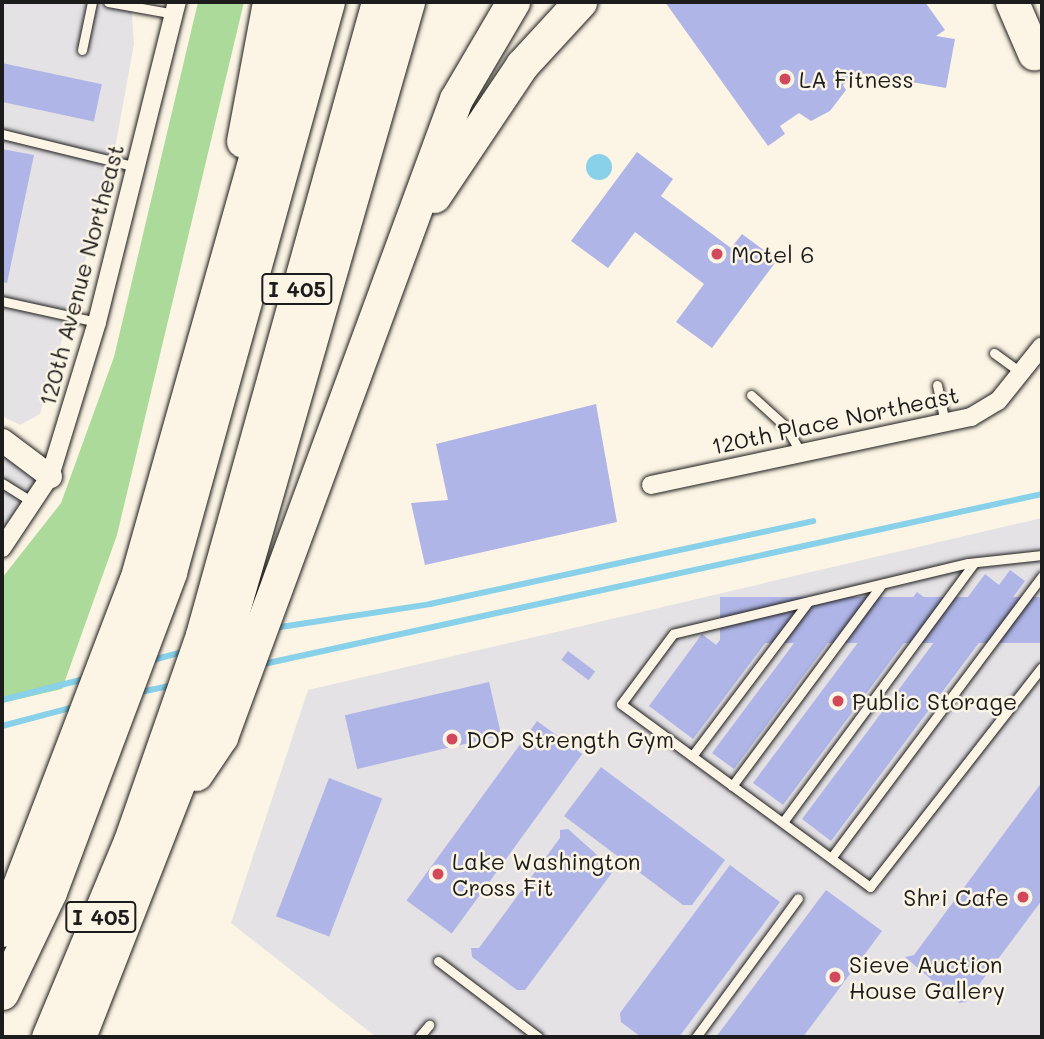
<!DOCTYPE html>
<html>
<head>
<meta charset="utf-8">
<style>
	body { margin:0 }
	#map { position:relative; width:1044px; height:1039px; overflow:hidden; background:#fcf5e5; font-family:Mali,sans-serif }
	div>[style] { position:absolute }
	.built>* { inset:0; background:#e5e2e5 }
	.green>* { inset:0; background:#acda9a }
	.water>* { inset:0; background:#88d1e9 }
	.round { border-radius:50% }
	.stream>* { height:6px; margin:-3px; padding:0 3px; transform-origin:3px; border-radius:3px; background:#88d1e9 }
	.building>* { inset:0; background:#afb5e6; transform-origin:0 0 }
	.roads { filter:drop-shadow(0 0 2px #1c1c1c) drop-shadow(0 0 2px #1c1c1c) }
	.service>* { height:9px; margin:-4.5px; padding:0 4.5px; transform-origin:4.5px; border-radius:4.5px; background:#fcf5e5 }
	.minor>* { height:18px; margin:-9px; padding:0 9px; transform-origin:9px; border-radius:9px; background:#fcf5e5 }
	.tertiary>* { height:23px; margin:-11.5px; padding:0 11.5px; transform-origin:11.5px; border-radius:11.5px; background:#fcf5e5 }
	.motorway>* { height:33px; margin:-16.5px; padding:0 16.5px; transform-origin:16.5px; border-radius:16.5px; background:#fcf5e5 }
	.dots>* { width:19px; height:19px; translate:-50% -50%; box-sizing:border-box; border:4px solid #fcf5e5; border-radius:50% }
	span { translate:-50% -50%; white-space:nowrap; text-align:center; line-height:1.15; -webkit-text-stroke:5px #fcf5e5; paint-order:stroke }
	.shield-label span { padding:2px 5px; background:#fcf5e5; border:2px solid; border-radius:5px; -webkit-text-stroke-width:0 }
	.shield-label { font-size:21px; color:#1c1c1c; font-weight:700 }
	.poi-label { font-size:23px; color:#1c1c1c }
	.left { translate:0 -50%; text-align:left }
	.right { translate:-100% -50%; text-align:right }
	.street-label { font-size:23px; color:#1c1c1c }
	.frame { position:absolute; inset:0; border:4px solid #1c1c1c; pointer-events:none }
</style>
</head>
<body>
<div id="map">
	<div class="built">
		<div style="clip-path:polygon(2px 2px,131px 2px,134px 44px,110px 176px,40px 414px,20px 425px,2px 416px)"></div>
		<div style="clip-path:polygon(2px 440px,50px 476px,2px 548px)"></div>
		<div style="clip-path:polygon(1042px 518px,1042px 1037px,376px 1037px,231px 923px,308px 690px)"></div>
	</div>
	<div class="green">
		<div style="clip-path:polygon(198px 2px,244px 2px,117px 535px,62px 689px,2px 703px,2px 578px,61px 503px,114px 357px)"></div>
	</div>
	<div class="water">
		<div class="round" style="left:586px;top:154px;width:26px;height:26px"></div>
	</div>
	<div class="stream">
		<div style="left:274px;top:628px;width:158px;rotate:-8.7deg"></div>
		<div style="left:430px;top:604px;width:392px;rotate:-12.2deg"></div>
		<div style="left:149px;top:661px;width:38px;rotate:-15deg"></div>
		<div style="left:259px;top:665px;width:801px;rotate:-12.32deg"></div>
		<div style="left:136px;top:693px;width:38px;rotate:-12deg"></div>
		<div style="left:2px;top:700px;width:89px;rotate:-14.3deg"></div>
		<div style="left:2px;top:726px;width:74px;rotate:-14.8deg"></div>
	</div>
	<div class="building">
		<div style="clip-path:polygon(665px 2px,925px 2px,945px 30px,936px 36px,955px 39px,946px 88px,859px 73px,843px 85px,846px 90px,830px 111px,811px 121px,799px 113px,780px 126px,785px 134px,768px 146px)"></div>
		<div style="left:2px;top:63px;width:102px;height:38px;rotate:12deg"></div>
		<div style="clip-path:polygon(2px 149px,34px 155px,7px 283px,2px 282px)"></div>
		<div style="clip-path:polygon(637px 152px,673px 179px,661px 196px,731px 248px,742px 234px,777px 260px,712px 348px,676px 322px,704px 284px,635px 232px,608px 268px,571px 241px)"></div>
		<div style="clip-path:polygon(596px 404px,617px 522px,425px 565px,411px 503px,448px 500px,436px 444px)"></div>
		<div style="clip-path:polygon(1010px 570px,1025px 581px,831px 841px,802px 819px,985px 574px,999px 585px)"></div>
		<div style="clip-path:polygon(917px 592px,933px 604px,783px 805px,753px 783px,892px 597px,906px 607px)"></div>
		<div style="left:1042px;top:597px;width:46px;height:322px;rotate:90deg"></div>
		<div style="clip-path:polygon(830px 609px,845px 620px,734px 769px,712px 753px,818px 611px,825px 616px)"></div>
		<div style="clip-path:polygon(753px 627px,769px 638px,693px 739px,649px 706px,702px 634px,716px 645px,728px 630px,743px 641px)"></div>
		<div style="left:568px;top:651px;width:34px;height:11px;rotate:37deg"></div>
		<div style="left:489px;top:682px;width:55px;height:148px;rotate:77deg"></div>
		<div style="left:537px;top:721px;width:56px;height:222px;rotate:36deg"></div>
		<div style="clip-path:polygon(601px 767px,725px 860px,692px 905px,683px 905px,564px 816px)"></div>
		<div style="left:329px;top:778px;width:57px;height:148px;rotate:21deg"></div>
		<div style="clip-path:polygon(1042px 782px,1042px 900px,966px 1002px,959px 1003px,905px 957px,914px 955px)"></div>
		<div style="clip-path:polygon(568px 829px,614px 870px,525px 990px,517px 990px,472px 957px,471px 948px,479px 948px,560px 838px,560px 830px)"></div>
		<div style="clip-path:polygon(730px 865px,780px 902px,679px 1037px,641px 1037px,621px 1022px,620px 1013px)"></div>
		<div style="clip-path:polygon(826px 890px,882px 931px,803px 1037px,716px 1037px)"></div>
	</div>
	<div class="roads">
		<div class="service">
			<div style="left:108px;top:2px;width:68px;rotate:10.2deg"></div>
			<div style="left:82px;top:50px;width:49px;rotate:-78.2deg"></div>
			<div style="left:2px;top:134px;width:138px;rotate:13.8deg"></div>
			<div style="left:2px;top:301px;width:97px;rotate:12.5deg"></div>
			<div style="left:994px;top:353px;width:34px;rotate:36deg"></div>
			<div style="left:937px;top:385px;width:39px;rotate:78deg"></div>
			<div style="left:751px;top:395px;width:47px;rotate:42.4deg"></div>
			<div style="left:786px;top:427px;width:30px;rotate:60deg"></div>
			<div style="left:2px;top:483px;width:38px;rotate:32deg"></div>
			<div style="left:1042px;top:555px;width:74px;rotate:173.8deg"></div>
			<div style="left:968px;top:563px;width:303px;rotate:166.5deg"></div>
			<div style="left:673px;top:634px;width:87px;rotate:126.6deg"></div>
			<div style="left:621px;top:704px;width:309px;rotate:36.3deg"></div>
			<div style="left:870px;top:887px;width:279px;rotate:-52deg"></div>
			<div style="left:692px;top:756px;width:193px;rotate:-53deg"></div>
			<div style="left:732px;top:786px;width:252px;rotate:-53.4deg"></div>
			<div style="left:783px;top:822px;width:322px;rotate:-53.6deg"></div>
			<div style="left:831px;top:858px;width:352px;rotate:-53.2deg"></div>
			<div style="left:438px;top:961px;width:126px;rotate:37.2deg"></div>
			<div style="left:419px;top:1037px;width:16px;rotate:-50deg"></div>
			<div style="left:696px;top:1037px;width:172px;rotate:-53.7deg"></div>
		</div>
		<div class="minor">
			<div style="left:651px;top:485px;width:327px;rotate:-12deg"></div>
			<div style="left:971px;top:417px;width:31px;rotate:-31deg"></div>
			<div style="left:998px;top:401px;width:70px;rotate:-51.3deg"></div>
			<div style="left:2px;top:548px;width:87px;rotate:-56.3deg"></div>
			<div style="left:50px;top:476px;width:161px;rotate:-73deg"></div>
			<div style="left:97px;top:322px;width:330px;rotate:-76deg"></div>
		</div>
		<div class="tertiary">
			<div style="left:2px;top:440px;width:60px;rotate:36.9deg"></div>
		</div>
		<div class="motorway">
			<div style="left:1012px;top:2px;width:56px;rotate:66.7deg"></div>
			<div style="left:243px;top:141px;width:141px;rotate:-79.4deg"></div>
			<div style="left:434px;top:196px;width:158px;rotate:-56.1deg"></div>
			<div style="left:522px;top:65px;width:86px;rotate:-47.4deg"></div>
			<div style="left:196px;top:774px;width:45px;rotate:-56deg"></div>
			<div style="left:221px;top:737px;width:680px;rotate:-69.78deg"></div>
			<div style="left:456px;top:99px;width:113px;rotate:-59.6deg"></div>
			<div style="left:2px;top:930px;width:375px;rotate:-69.1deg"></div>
			<div style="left:136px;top:580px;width:601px;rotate:-74.25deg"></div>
			<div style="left:2px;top:993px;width:112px;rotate:-64.6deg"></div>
			<div style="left:50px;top:892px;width:342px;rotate:-69.4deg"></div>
			<div style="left:170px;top:572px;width:591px;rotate:-74.51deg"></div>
			<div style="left:48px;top:1037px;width:212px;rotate:-67.3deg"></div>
			<div style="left:130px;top:841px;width:218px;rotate:-70.7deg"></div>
			<div style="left:202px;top:635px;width:657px;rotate:-74.46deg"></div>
			<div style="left:79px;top:1037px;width:320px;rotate:-68.6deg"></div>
			<div style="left:196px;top:739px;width:767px;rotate:-73.95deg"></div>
		</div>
	</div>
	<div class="dots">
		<div style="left:785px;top:79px;background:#d1495b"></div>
		<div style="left:717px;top:254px;background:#d1495b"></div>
		<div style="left:838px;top:701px;background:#d1495b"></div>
		<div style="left:452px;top:739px;background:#d1495b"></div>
		<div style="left:438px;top:874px;background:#d1495b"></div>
		<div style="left:1023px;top:897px;background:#d1495b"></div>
		<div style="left:835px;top:977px;background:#d1495b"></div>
	</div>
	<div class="shield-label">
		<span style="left:297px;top:289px">I 405</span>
		<span style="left:101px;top:917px">I 405</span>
	</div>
	<div class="poi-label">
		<span class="left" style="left:799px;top:79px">LA Fitness</span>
		<span class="left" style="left:731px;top:254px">Motel 6</span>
		<span class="left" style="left:852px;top:701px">Public Storage</span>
		<span class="left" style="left:466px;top:739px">DOP Strength Gym</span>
		<span class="left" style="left:452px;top:874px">Lake Washington<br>Cross Fit</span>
		<span class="right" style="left:1009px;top:897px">Shri Cafe</span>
		<span class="left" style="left:849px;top:977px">Sieve Auction<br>House Gallery</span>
	</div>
	<div class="street-label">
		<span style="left:81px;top:275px;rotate:-75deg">120th Avenue Northeast</span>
		<span style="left:835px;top:420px;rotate:-12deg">120th Place Northeast</span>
	</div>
	<div class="frame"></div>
</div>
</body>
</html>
